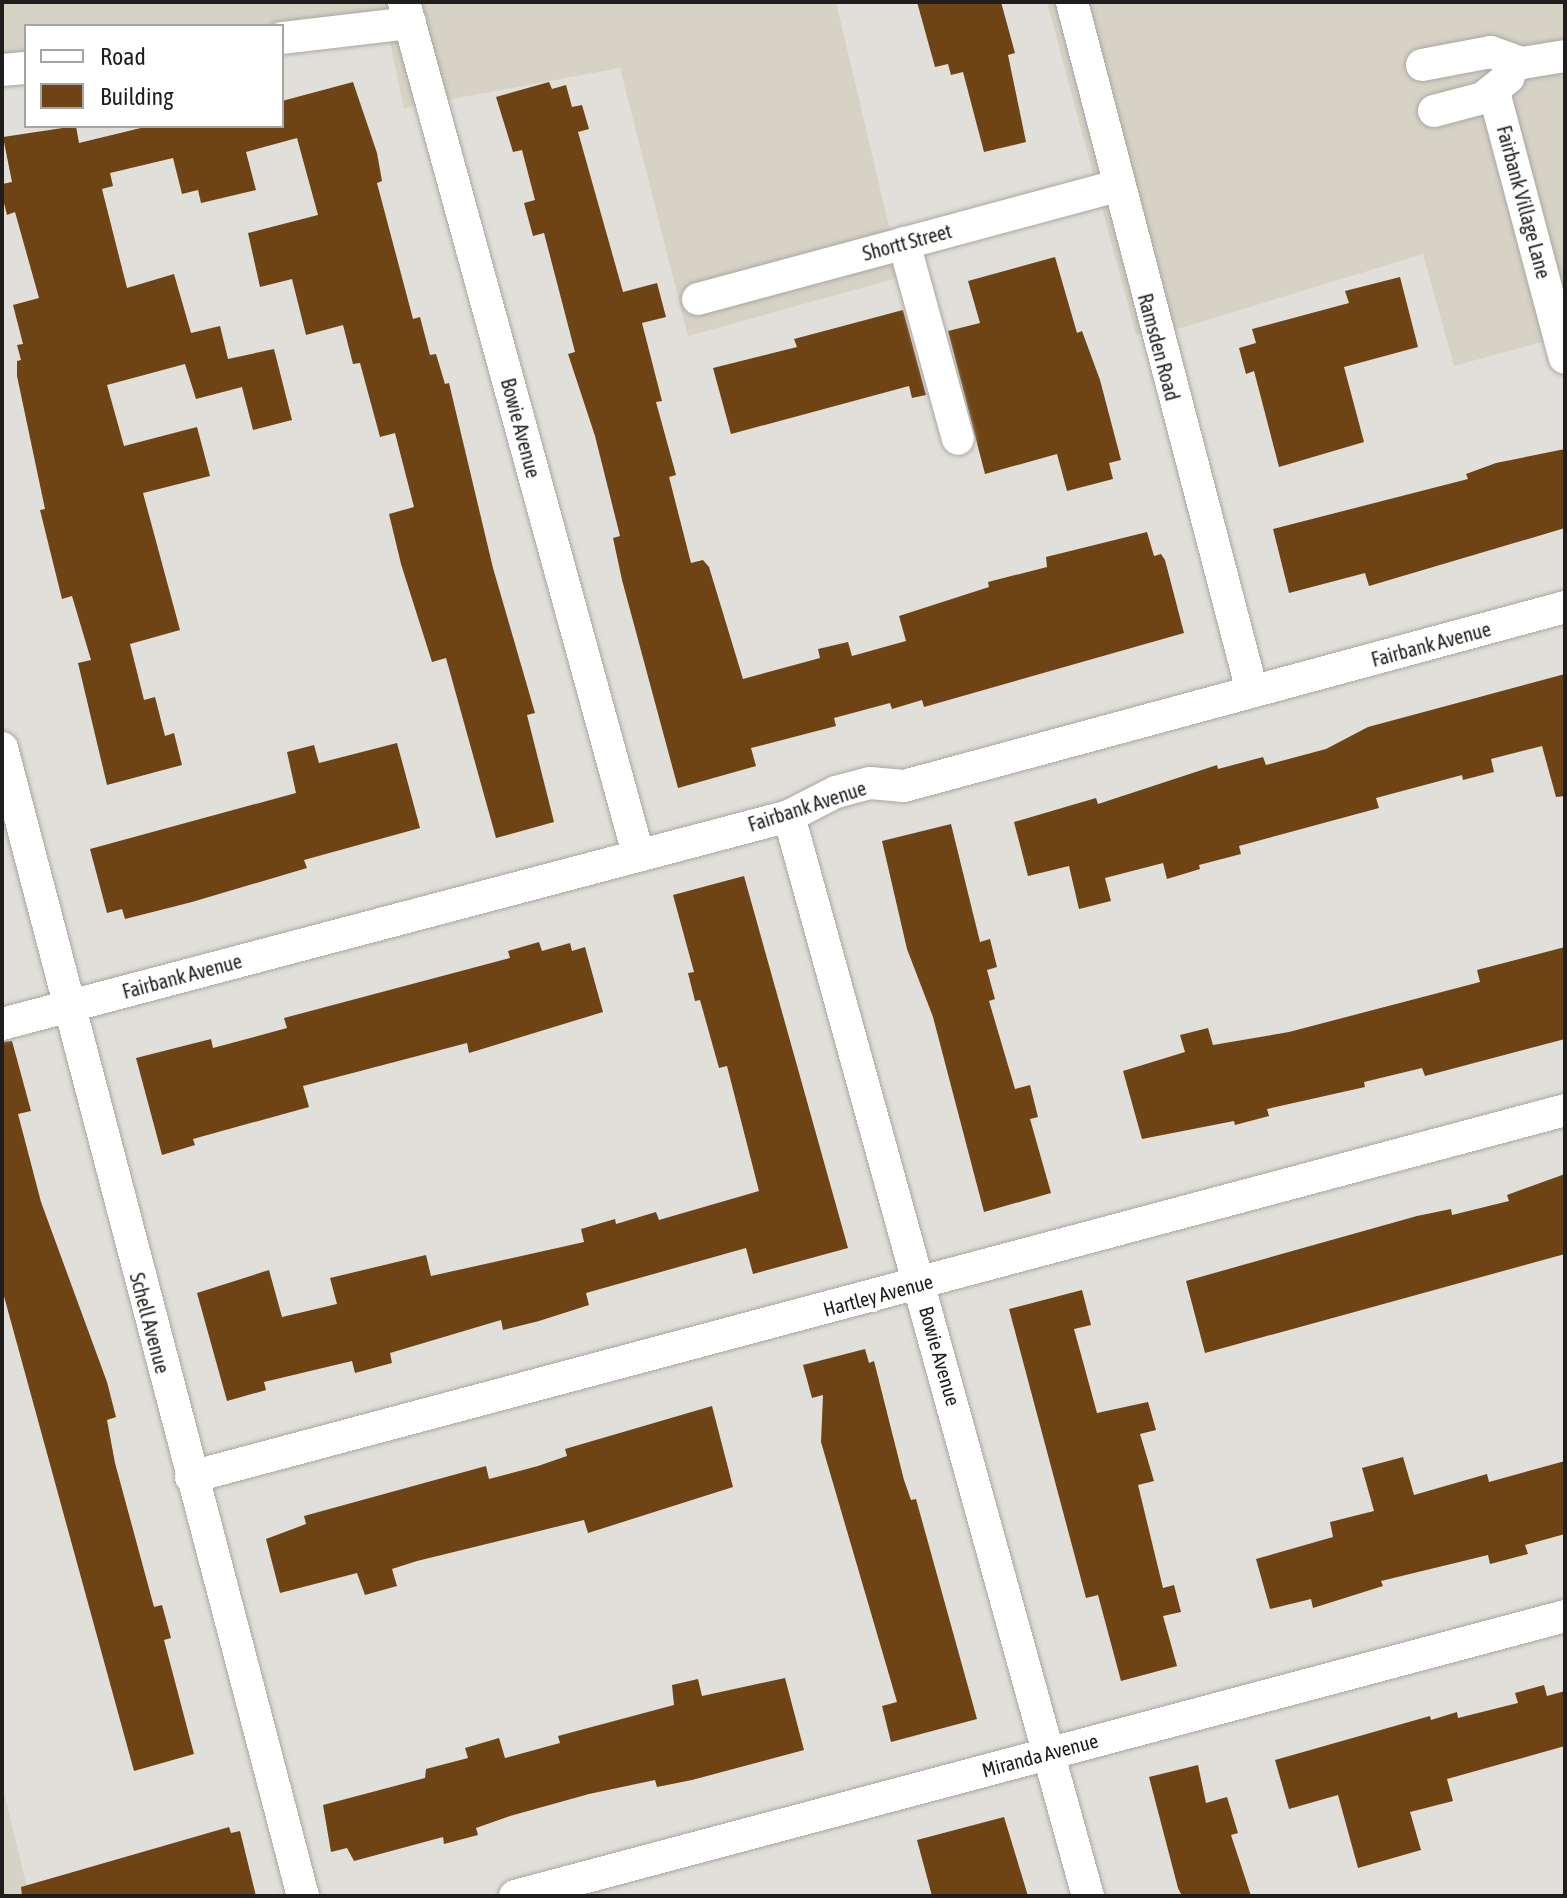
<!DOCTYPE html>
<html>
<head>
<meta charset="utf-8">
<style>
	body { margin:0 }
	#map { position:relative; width:1567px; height:1898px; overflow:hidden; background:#e1dfd9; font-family:"Asap Condensed",sans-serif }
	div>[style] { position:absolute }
	.built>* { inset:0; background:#d6d2c5 }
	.building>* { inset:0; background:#6f4414 }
	.roads { filter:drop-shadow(0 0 2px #a9a7a2) drop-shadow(0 0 2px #a9a7a2) }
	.minor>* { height:32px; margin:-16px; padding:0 16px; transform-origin:16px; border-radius:16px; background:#fff }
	span { translate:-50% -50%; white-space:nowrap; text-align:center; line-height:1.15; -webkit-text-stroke:8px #fff; paint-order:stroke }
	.street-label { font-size:20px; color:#1f1e1c }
	.frame { position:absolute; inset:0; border:4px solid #1f1e1c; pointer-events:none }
	.legend { position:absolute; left:24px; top:24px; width:260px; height:104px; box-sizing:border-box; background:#fff; border:2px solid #a5a5a4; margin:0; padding:10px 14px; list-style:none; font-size:24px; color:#1f1e1c }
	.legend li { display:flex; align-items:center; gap:16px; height:40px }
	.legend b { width:40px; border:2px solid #a5a5a4 }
</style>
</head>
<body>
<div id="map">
	<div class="built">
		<div style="clip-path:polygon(2px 2px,836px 2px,901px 277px,688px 336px,620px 68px,404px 108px,387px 29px,26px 26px,26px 77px,2px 80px)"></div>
		<div style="clip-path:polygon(1047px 2px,1565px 2px,1565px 380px,1553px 339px,1454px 366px,1423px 254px,1181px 328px,1136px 335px)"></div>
		<div style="clip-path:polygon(2px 1784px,29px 1896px,2px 1896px)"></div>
	</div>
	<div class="building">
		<div style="clip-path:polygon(917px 2px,1001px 2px,1015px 53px,1008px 55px,1026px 142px,984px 152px,963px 72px,951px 75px,948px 64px,935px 67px)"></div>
		<div style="clip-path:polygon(353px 82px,377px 153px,382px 181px,377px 183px,413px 319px,420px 317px,430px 355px,436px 354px,445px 384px,449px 383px,493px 568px,535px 713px,527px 715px,554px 822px,496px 838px,446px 658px,432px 662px,401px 564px,389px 514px,414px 507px,395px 433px,380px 437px,360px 363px,353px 364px,343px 325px,306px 335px,292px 279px,260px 287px,248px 233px,318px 215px,297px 138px,246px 152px,256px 190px,201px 203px,198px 190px,182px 194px,173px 158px,110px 173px,113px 186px,102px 189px,127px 288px,174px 274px,191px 333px,220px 326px,228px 359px,274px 349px,292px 420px,253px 430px,242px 387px,196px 399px,185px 364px,107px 385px,124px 446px,197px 427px,210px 476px,143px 493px,180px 630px,130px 644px,144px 700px,155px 697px,165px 736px,174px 733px,182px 765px,107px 785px,78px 663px,91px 660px,72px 596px,62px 599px,40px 510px,45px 509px,17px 376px,17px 361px,21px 360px,17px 345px,23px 344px,13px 305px,39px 298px,15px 212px,7px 215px,2px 195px,2px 184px,12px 182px,3px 137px,76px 126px,79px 143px,149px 126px,282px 126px,282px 101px)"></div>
		<div style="clip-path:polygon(549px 82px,552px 89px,566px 85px,572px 107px,582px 105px,589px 129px,578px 132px,623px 292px,657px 283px,666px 317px,642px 323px,662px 401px,656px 402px,676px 475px,669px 477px,691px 563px,703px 560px,709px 567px,743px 679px,820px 658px,818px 649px,848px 642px,852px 656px,906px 641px,899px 616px,989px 587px,988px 582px,1047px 567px,1046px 557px,1147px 532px,1154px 556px,1161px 554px,1165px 560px,1184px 633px,924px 707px,922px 700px,892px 709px,890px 703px,834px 718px,836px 726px,751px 748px,756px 766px,678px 788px,622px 580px,613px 538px,620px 536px,595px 436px,568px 354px,575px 352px,544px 233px,533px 236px,524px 203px,535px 200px,522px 150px,513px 152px,496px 97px)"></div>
		<div style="clip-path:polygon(1055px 257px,1077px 333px,1082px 331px,1100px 380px,1121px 460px,1109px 463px,1113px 479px,1067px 491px,1057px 454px,985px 474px,948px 331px,980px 323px,968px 281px)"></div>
		<div style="clip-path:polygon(1400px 277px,1418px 347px,1344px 367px,1364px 442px,1279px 467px,1254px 371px,1246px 374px,1239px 348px,1256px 343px,1252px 329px,1349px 303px,1345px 291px)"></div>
		<div style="clip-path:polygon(903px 310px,926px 395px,912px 398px,909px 386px,731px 434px,713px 368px,797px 347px,794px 339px)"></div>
		<div style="clip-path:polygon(1565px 449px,1565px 528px,1369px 586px,1365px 573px,1289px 593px,1273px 529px,1468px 479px,1466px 474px,1496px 463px)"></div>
		<div style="clip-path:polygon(1565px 674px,1565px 796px,1556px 797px,1542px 746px,1491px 759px,1494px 772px,1463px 780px,1462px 775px,1376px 798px,1379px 808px,1239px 846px,1241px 854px,1199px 865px,1200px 869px,1167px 879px,1163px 863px,1105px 878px,1111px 901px,1079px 909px,1069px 866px,1028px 876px,1014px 822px,1096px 798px,1098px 804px,1217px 765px,1218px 769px,1263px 757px,1266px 765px,1326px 749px,1368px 727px)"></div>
		<div style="clip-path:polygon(397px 743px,420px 828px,304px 860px,307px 868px,192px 902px,125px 919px,122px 909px,107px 913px,90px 849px,296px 793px,287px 752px,314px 745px,319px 763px)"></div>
		<div style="clip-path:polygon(951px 824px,980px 942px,990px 939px,997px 967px,987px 970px,995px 999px,989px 1001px,1015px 1089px,1030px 1085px,1038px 1117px,1030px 1119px,1051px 1193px,984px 1212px,933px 1017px,907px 949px,882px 841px)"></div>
		<div style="clip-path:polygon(744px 876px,848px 1248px,753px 1274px,746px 1248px,586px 1293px,589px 1305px,539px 1321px,503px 1330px,501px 1320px,390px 1353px,392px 1363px,355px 1373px,352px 1361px,264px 1382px,266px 1390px,227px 1401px,197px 1293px,269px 1270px,282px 1317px,337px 1304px,330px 1278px,426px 1255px,431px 1276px,584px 1242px,581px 1229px,615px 1219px,616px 1224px,656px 1212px,659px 1220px,759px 1191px,727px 1066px,719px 1068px,700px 1000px,695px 1001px,688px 973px,694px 972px,673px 895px)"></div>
		<div style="clip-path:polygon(539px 942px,542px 951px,570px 943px,572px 951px,585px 947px,603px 1012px,469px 1053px,467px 1043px,303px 1086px,309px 1107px,193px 1139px,195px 1145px,162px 1155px,136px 1058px,211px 1039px,213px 1048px,287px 1028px,284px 1018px,510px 958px,508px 951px)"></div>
		<div style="clip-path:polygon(1565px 947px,1565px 1039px,1425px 1076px,1422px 1068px,1364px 1082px,1365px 1087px,1267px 1109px,1269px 1116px,1235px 1125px,1234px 1121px,1142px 1139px,1123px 1071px,1185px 1052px,1180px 1035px,1208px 1028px,1213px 1045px,1289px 1032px,1480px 982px,1477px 970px)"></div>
		<div style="clip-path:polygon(12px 1041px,31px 1111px,18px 1114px,41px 1202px,107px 1382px,116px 1417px,107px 1420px,115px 1463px,154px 1607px,162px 1605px,171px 1638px,164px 1640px,194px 1754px,134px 1771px,2px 1289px,2px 1042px)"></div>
		<div style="clip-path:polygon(1565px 1174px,1565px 1254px,1205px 1353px,1186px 1281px,1417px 1216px,1451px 1209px,1452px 1215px,1509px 1201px,1507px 1195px)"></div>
		<div style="clip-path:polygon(1082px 1290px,1091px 1325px,1074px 1329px,1097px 1413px,1148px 1402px,1156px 1430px,1140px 1434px,1154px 1481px,1138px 1485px,1163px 1588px,1174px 1585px,1181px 1612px,1163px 1616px,1177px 1666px,1121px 1681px,1098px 1595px,1086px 1598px,1009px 1309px)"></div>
		<div style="clip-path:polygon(865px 1349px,869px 1363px,874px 1361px,904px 1480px,911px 1500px,916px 1499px,977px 1719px,891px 1742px,882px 1706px,897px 1702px,821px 1442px,823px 1395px,812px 1398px,803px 1365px)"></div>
		<div style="clip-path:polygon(712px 1406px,733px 1487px,588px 1533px,584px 1520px,417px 1561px,392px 1569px,397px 1586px,365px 1595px,357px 1573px,280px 1593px,266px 1539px,306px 1524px,304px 1516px,486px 1466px,489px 1479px,538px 1466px,567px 1456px,565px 1449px)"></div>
		<div style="clip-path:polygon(1403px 1457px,1414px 1495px,1487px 1474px,1489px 1482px,1565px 1461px,1565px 1534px,1525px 1545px,1528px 1554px,1490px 1564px,1488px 1555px,1381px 1581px,1383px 1586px,1313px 1608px,1311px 1599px,1270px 1609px,1256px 1559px,1333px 1537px,1330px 1522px,1374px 1511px,1362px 1468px)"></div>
		<div style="clip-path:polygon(785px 1678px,804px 1750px,692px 1780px,657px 1787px,655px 1780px,589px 1794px,510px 1816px,476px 1828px,478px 1835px,444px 1844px,443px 1837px,354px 1861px,347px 1848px,331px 1852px,323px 1805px,425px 1778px,426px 1769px,468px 1758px,465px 1748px,499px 1738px,505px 1758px,560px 1743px,558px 1736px,674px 1705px,672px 1685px,698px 1679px,702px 1696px)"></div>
		<div style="clip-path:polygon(1544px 1685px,1547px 1696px,1565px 1691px,1565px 1746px,1447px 1779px,1453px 1801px,1410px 1812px,1421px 1850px,1358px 1868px,1338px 1795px,1289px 1809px,1275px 1760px,1430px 1716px,1431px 1720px,1457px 1712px,1458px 1718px,1518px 1703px,1515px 1693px)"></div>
		<div style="clip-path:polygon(1198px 1765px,1206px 1803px,1227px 1797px,1238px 1833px,1231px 1835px,1251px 1896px,1182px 1896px,1178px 1888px,1149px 1777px)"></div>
		<div style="clip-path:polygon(1004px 1817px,1028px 1896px,932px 1896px,917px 1840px)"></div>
		<div style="clip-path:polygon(229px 1827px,231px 1833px,240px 1831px,256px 1896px,22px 1896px,21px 1887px)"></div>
	</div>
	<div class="roads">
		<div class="minor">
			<div style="left:404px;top:2px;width:884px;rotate:74.64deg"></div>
			<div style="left:1072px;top:2px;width:712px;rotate:75.36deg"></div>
			<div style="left:282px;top:38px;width:129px;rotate:-6.7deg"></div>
			<div style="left:1422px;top:65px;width:70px;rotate:-10.7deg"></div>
			<div style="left:1491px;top:52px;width:33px;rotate:20deg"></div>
			<div style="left:1522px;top:63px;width:44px;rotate:-9.2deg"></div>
			<div style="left:2px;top:70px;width:24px;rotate:-5deg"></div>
			<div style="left:1494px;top:92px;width:275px;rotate:75.1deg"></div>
			<div style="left:1434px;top:111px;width:51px;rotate:-14.9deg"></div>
			<div style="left:1483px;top:98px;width:33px;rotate:-39deg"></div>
			<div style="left:904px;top:243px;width:203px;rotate:74.6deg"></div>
			<div style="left:698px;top:299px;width:434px;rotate:-15.1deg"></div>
			<div style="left:2px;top:748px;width:1187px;rotate:75.31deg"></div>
			<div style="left:789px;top:816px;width:1121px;rotate:74.53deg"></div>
			<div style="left:2px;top:1024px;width:814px;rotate:-14.8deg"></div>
			<div style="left:789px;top:816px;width:53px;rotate:-27.1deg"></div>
			<div style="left:836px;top:792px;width:35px;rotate:-15deg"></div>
			<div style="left:870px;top:783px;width:34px;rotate:5deg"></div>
			<div style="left:904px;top:786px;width:685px;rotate:-15.15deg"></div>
			<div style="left:191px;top:1477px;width:1422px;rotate:-14.95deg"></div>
			<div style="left:515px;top:1896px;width:1087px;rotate:-14.93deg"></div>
		</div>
	</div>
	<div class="street-label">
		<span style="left:1524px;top:202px;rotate:75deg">Fairbank Village Lane</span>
		<span style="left:907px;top:242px;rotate:-15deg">Shortt Street</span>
		<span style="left:1159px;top:347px;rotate:75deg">Ramsden Road</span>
		<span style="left:521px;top:428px;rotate:75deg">Bowie Avenue</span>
		<span style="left:1431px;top:644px;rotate:-15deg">Fairbank Avenue</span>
		<span style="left:807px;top:806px;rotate:-18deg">Fairbank Avenue</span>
		<span style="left:182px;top:976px;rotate:-15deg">Fairbank Avenue</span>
		<span style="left:878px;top:1295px;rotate:-15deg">Hartley Avenue</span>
		<span style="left:150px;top:1323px;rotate:75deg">Schell Avenue</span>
		<span style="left:940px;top:1356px;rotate:74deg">Bowie Avenue</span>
		<span style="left:1040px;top:1755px;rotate:-15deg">Miranda Avenue</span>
	</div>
	<div class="frame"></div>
	<ul class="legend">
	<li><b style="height:10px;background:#fff"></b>Road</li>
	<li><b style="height:22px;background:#6f4414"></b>Building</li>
	</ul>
</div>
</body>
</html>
